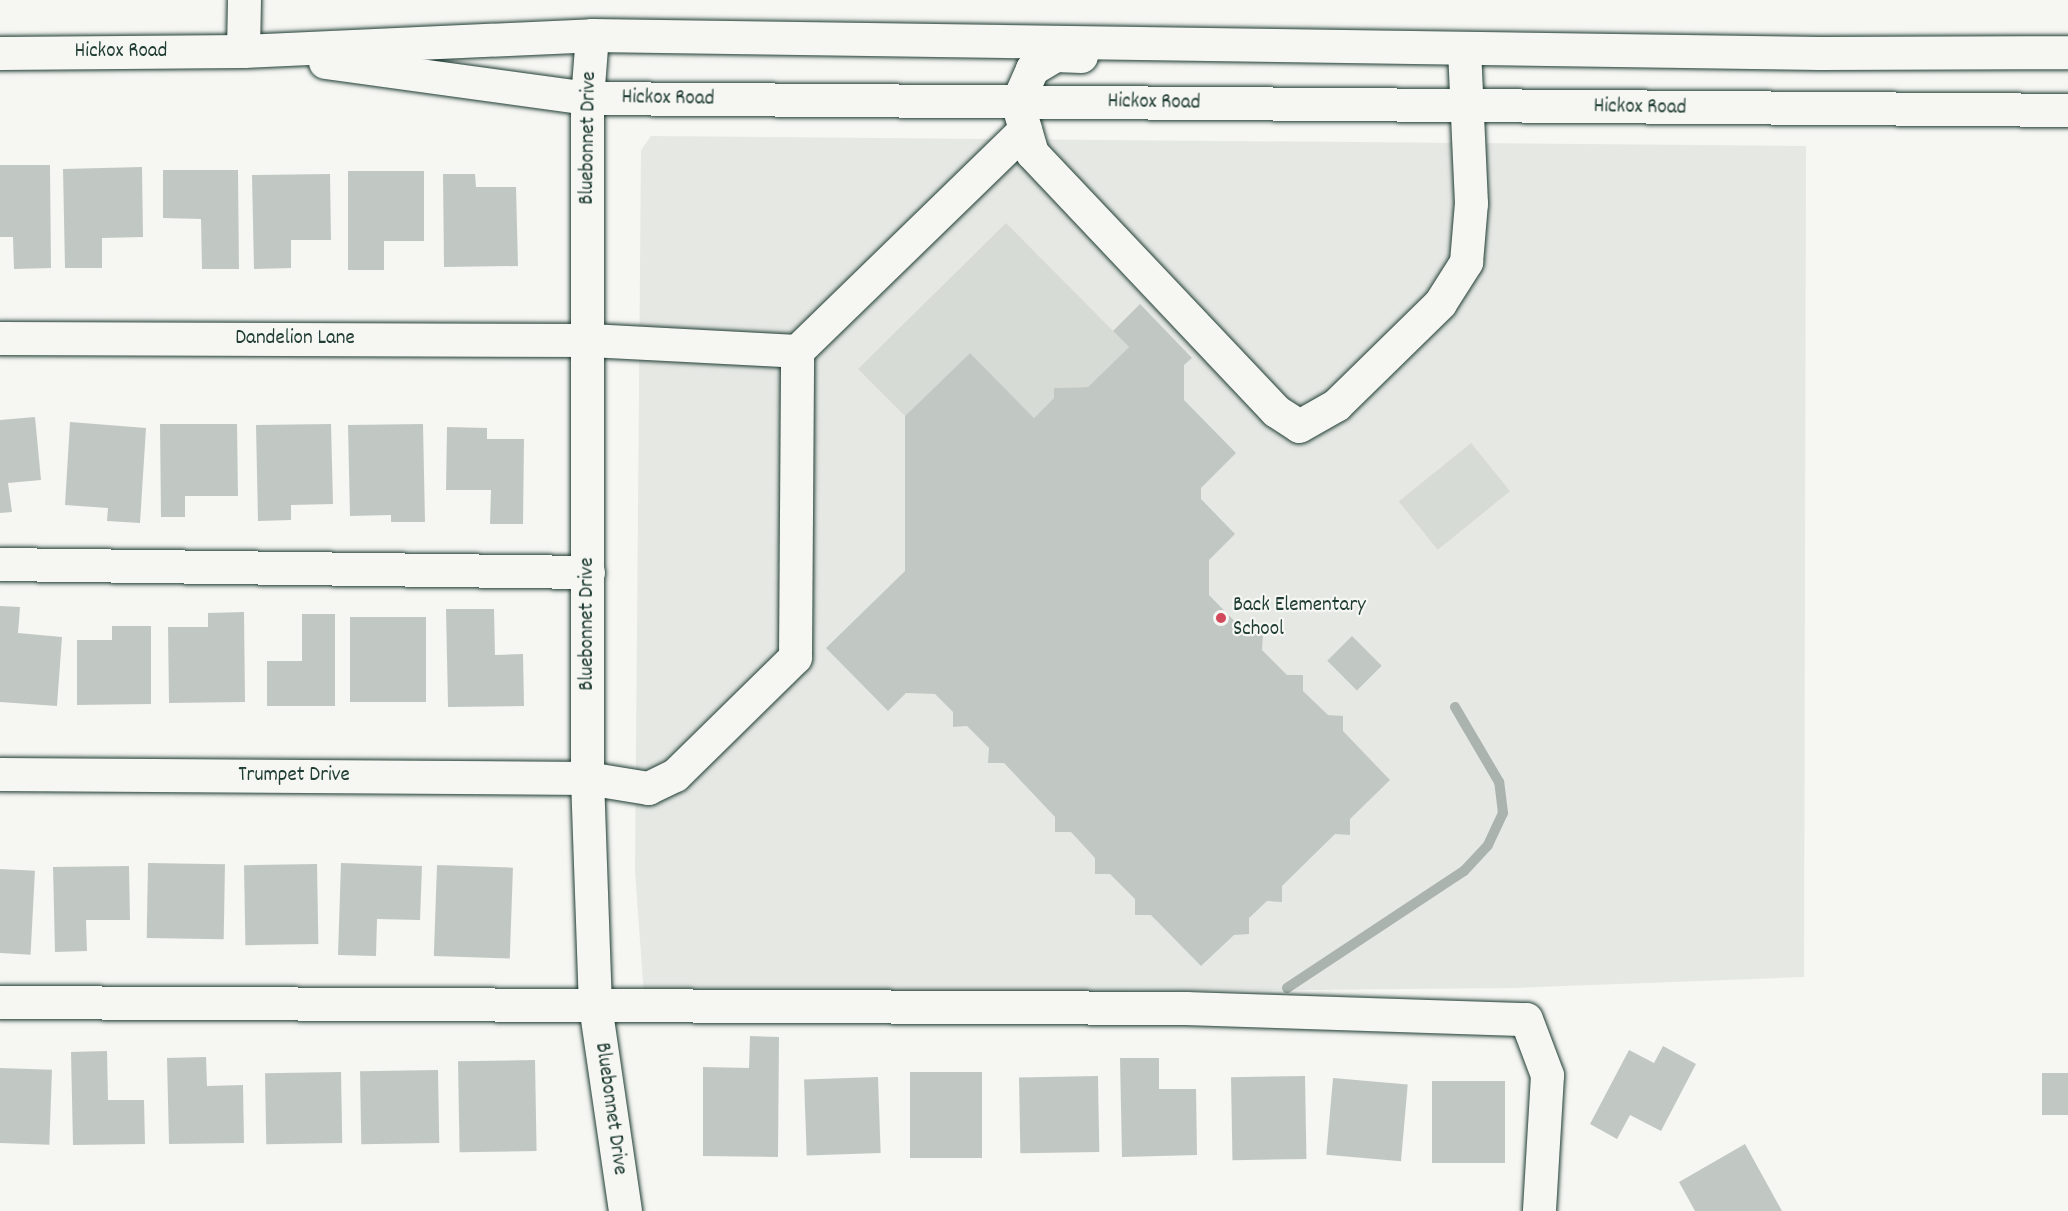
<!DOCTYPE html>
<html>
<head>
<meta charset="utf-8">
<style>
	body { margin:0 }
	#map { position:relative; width:2068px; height:1211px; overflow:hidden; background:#f6f6f2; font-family:Dekko,sans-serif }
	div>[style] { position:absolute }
	.built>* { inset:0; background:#e6e8e4 }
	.green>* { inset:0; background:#d6dbd6; transform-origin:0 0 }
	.stream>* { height:10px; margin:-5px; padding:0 5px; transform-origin:5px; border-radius:5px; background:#aab3ae }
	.building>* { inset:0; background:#c1c8c3; transform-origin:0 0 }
	.roads { filter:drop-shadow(0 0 2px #1f3d34) drop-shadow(0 0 2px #1f3d34) }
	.minor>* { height:33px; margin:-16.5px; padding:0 16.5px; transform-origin:16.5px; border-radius:16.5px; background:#f6f6f2 }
	.dots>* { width:16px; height:16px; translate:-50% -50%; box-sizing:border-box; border:3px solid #f6f6f2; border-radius:50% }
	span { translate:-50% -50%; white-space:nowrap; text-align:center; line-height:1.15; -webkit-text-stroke:4.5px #f6f6f2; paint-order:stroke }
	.street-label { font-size:21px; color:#1f3d34 }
	.poi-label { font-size:21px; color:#1f3d34 }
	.left { translate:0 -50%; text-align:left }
</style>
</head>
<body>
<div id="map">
	<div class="built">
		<div style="clip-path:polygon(651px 136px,1806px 146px,1804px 977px,1513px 988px,644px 996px,635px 871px,641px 150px)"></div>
	</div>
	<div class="green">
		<div style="clip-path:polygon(1006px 223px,1129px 347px,1088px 387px,1054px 388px,1054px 398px,1034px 418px,970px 353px,905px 416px,858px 369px)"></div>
		<div style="left:1471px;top:443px;width:62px;height:93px;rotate:51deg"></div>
	</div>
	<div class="stream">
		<div style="left:1287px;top:988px;width:212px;rotate:-33.5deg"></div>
		<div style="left:1464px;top:871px;width:35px;rotate:-47deg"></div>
		<div style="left:1488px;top:845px;width:35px;rotate:-65deg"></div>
		<div style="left:1503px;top:813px;width:31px;rotate:-97deg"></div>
		<div style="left:1499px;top:782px;width:87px;rotate:-120.4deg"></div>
	</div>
	<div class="building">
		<div style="clip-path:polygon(0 165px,50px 165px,51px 268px,14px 269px,13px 237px,0 237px)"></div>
		<div style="clip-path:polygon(142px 167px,143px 237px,102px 238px,102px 268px,65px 268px,63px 169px)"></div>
		<div style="clip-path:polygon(163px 170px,238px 170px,239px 269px,202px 269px,201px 219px,163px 218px)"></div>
		<div style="clip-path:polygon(348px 171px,424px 171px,424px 241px,384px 241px,384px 270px,348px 270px)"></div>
		<div style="clip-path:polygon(330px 174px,331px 240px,291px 240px,291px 268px,254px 269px,252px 175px)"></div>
		<div style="clip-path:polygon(443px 174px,475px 174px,476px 187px,516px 187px,518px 266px,444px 267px)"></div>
		<div style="clip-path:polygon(1140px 304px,1192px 358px,1184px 365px,1184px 400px,1236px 453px,1201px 488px,1201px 499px,1235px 534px,1209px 560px,1209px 595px,1247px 634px,1263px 634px,1262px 650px,1287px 675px,1303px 675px,1303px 691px,1328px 715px,1343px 716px,1343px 731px,1390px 780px,1350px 819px,1350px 835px,1335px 834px,1282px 886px,1282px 902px,1267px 901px,1249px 918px,1249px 934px,1234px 935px,1201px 966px,1151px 915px,1135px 915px,1135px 899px,1110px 874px,1095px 874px,1095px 858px,1071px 832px,1055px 832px,1055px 817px,1004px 763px,988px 763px,989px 748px,967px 726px,953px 727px,953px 712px,935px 694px,906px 693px,888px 711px,826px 648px,905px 571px,905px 416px,970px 353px,1034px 418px,1054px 398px,1054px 388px,1088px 387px,1129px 347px,1113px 331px)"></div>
		<div style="clip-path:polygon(35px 417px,41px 480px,8px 483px,12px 512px,0 513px,0 420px)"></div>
		<div style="clip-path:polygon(70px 422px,146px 428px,140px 523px,107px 521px,108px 508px,65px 505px)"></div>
		<div style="clip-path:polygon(160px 424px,237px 424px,238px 496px,185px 496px,185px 517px,161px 517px)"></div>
		<div style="clip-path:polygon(331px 424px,333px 504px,291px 505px,291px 520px,258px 521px,256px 425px)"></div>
		<div style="clip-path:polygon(423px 424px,425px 522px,391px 522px,391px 515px,350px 516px,348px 425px)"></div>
		<div style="clip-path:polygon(447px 427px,487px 428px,487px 439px,524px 439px,523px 524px,490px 524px,491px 490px,446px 490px)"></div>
		<div style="clip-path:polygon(0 606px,20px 607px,18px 633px,62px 637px,57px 706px,0 702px)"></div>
		<div style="clip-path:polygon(446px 609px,494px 609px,495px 655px,523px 654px,524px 706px,448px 707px)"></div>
		<div style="clip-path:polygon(244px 612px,245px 702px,169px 703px,168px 627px,208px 627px,208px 613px)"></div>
		<div style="clip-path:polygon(302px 614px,335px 614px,335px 706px,267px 706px,267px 661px,302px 661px)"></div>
		<div style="left:350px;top:617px;width:76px;height:85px"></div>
		<div style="clip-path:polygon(112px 626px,151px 626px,151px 704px,77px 705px,77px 640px,112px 640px)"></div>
		<div style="left:1352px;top:636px;width:42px;height:35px;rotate:45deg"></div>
		<div style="left:148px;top:863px;width:77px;height:75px;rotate:1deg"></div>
		<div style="clip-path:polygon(341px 863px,422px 866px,420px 920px,377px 919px,376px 956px,338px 955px)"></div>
		<div style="left:317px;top:864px;width:80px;height:73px;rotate:89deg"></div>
		<div style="left:437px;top:865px;width:76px;height:91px;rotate:2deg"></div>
		<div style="clip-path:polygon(129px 866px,130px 920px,86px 920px,87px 951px,55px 952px,53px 867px)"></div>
		<div style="left:0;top:869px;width:35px;height:84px;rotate:3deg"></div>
		<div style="clip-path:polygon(750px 1036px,779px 1037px,778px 1157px,703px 1156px,703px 1067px,749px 1068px)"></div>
		<div style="clip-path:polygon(1663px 1046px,1696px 1064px,1661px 1131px,1630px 1115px,1617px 1139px,1590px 1124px,1629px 1050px,1654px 1063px)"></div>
		<div style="clip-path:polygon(107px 1051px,108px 1100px,144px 1100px,145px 1144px,73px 1145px,71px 1052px)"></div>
		<div style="clip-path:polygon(206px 1057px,207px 1086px,243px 1085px,244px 1143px,169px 1144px,167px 1058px)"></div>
		<div style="clip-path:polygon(1120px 1058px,1159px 1058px,1159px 1089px,1196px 1089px,1197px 1155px,1122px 1157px)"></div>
		<div style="left:535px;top:1060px;width:91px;height:77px;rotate:89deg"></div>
		<div style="left:0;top:1068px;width:52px;height:75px;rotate:2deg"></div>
		<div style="left:438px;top:1070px;width:73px;height:78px;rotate:89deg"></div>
		<div style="left:341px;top:1072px;width:71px;height:76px;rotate:89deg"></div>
		<div style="left:910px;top:1072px;width:72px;height:86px"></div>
		<div style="left:2042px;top:1073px;width:26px;height:42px"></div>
		<div style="left:1098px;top:1076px;width:76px;height:79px;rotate:89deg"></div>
		<div style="left:1305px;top:1076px;width:83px;height:74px;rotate:89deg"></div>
		<div style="left:878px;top:1077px;width:76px;height:74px;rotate:88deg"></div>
		<div style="left:1333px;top:1078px;width:75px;height:77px;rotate:5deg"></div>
		<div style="left:1432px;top:1081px;width:73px;height:82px"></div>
		<div style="clip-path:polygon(1745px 1144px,1782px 1211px,1695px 1211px,1679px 1182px)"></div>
	</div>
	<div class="roads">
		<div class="minor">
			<div style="left:592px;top:35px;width:63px;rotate:94.5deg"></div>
			<div style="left:587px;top:98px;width:680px;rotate:90deg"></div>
			<div style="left:587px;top:778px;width:227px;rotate:88deg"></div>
			<div style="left:595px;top:1005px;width:208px;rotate:81.7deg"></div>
			<div style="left:243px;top:51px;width:51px;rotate:-88.9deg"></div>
			<div style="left:0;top:53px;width:243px;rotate:-0.5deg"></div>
			<div style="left:243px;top:51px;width:349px;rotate:-2.6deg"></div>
			<div style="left:592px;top:35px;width:1228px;rotate:0.84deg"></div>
			<div style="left:1820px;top:53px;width:248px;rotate:-0.2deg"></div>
			<div style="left:1081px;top:56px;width:26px;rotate:-178deg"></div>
			<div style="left:1055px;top:55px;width:27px;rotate:149deg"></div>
			<div style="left:1032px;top:69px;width:36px;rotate:114deg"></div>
			<div style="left:1017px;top:102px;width:53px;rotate:73.6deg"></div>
			<div style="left:1032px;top:153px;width:355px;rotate:46.6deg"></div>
			<div style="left:1276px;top:411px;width:27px;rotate:33deg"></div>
			<div style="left:1299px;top:426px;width:43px;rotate:-29.6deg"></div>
			<div style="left:1336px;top:405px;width:146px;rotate:-44.4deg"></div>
			<div style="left:1440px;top:303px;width:49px;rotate:-57.6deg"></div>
			<div style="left:1466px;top:262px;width:59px;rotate:-85.2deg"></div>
			<div style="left:1471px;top:203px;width:155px;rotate:-92.6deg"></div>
			<div style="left:325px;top:62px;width:264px;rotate:7.8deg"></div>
			<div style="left:587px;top:98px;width:1481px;rotate:0.46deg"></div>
			<div style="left:0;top:338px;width:589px;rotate:0.19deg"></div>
			<div style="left:589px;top:340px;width:208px;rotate:3deg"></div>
			<div style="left:797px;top:351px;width:318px;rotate:-44.2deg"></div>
			<div style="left:0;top:564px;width:588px;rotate:0.78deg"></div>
			<div style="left:0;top:774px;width:587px;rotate:0.39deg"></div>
			<div style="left:587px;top:778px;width:62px;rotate:9.3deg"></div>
			<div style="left:648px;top:788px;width:30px;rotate:-26deg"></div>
			<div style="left:675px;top:775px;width:168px;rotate:-44.5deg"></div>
			<div style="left:795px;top:657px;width:306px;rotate:-89.6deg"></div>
			<div style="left:0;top:1002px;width:1186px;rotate:0.29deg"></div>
			<div style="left:1186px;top:1008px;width:340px;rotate:1.9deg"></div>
			<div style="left:1526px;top:1019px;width:60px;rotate:69.4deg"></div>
			<div style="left:1547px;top:1075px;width:136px;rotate:93.4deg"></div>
		</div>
	</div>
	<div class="dots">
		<div style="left:1221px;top:618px;background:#d1495b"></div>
	</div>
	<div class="street-label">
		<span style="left:121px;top:52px">Hickox Road</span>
		<span style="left:668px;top:99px;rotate:1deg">Hickox Road</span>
		<span style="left:1154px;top:103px;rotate:1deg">Hickox Road</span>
		<span style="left:1640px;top:108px;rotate:1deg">Hickox Road</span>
		<span style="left:589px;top:138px;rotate:-89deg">Bluebonnet Drive</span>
		<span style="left:295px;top:339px">Dandelion Lane</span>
		<span style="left:588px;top:624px;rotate:-90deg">Bluebonnet Drive</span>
		<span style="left:294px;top:776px">Trumpet Drive</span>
		<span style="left:610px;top:1109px;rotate:82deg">Bluebonnet Drive</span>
	</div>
	<div class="poi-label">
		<span class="left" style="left:1233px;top:618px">Back Elementary<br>School</span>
	</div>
</div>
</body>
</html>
